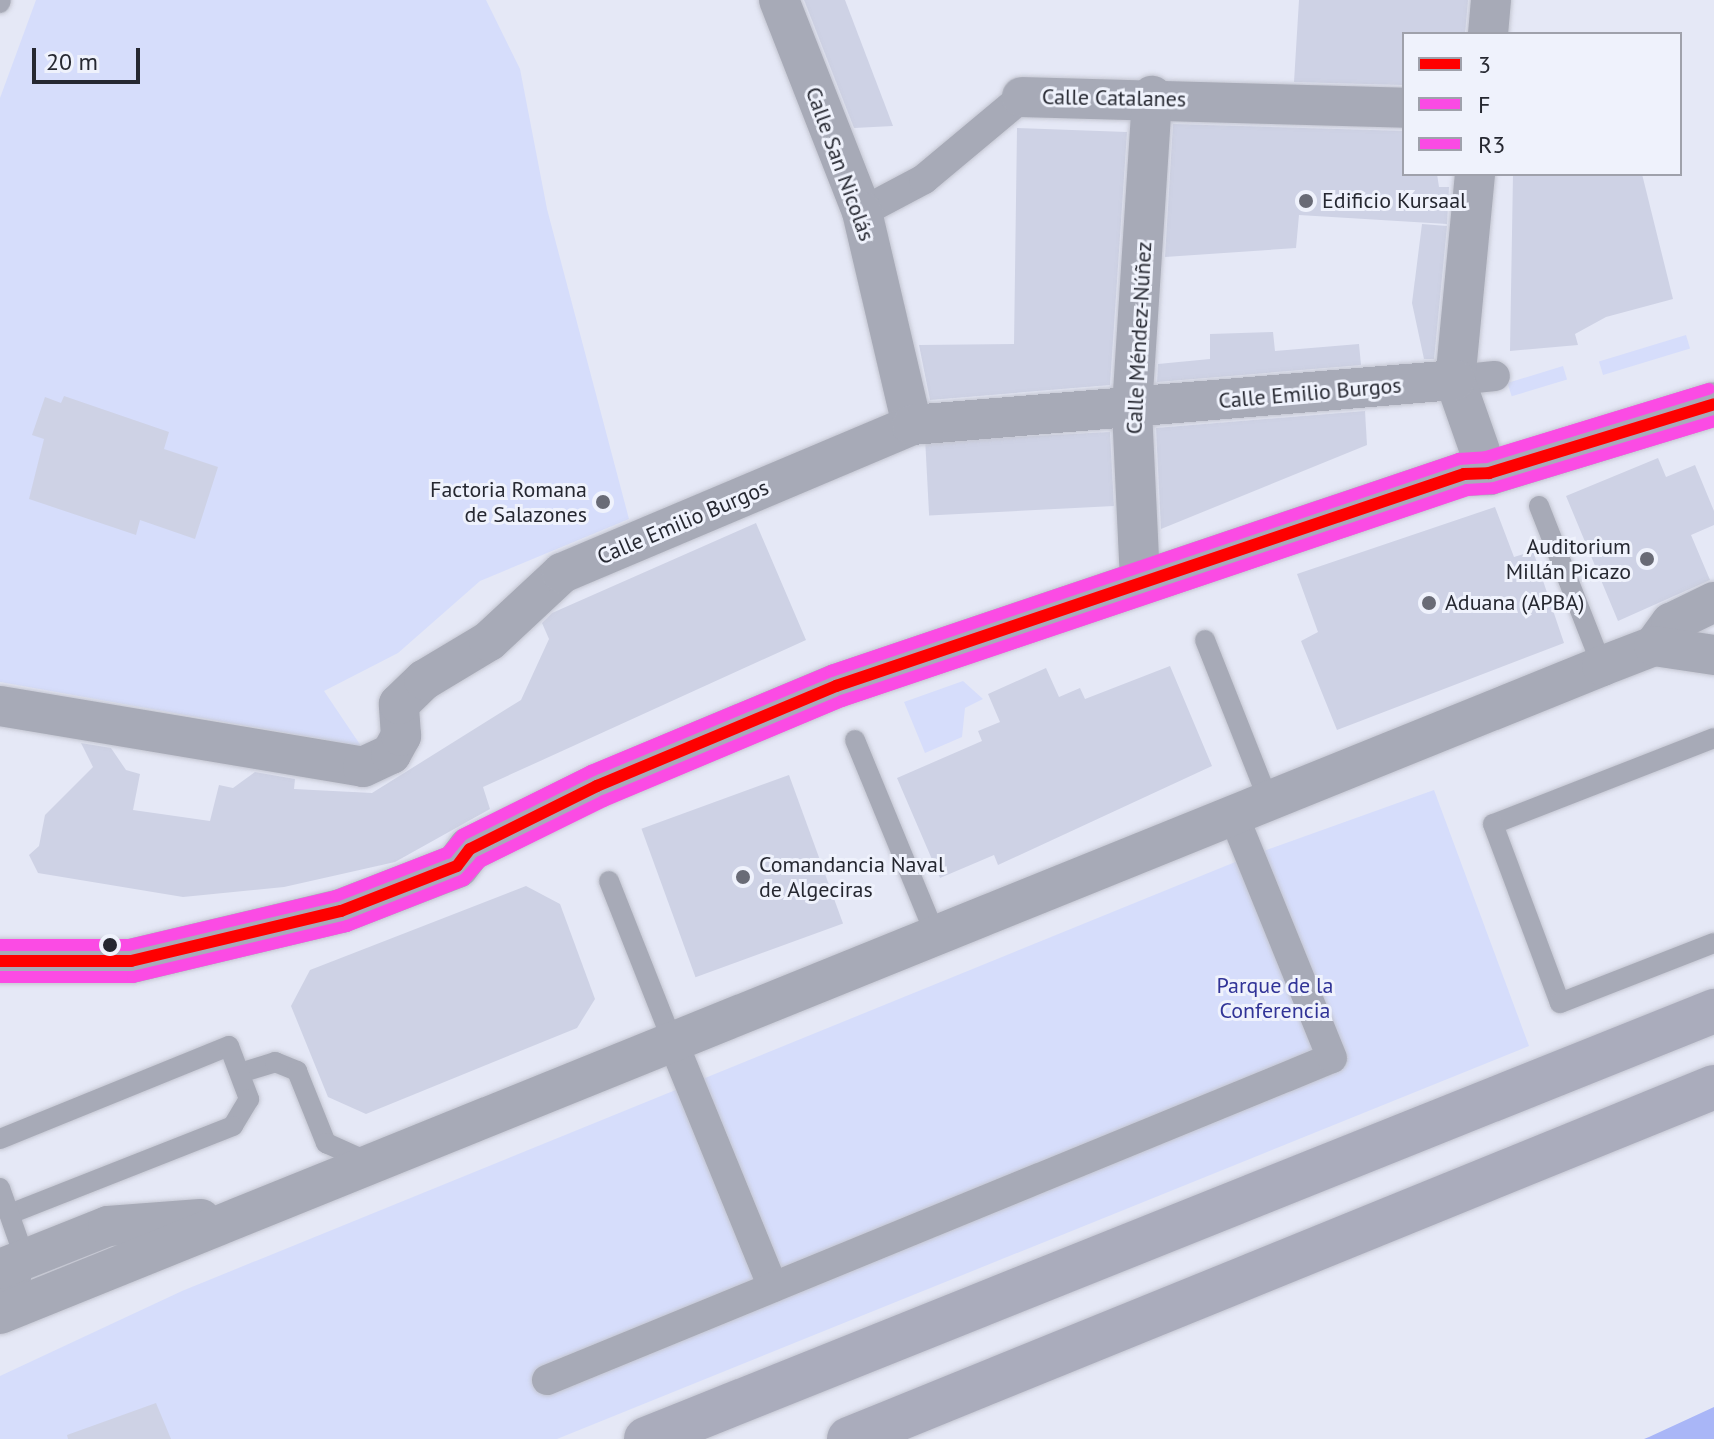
<!DOCTYPE html>
<html>
<head>
<meta charset="utf-8">
<style>
	body { margin:0 }
	#map { position:relative; width:1714px; height:1439px; overflow:hidden; background:#e5e8f6; font-family:"PT Sans",sans-serif }
	div>[style] { position:absolute }
	.green>* { inset:0; background:#d6ddfb; transform-origin:0 0 }
	.water>* { inset:0; background:#a9b6f7 }
	.building>* { inset:0; background:#ced2e5; transform-origin:0 0 }
	.roads { filter:drop-shadow(0 0 2px #c4c6d1) drop-shadow(0 0 2px #c4c6d1) }
	.service>* { height:20px; margin:-10px; padding:0 10px; transform-origin:10px; border-radius:10px; background:#a7aab7 }
	.pedestrian>* { height:30px; margin:-15px; padding:0 15px; transform-origin:15px; border-radius:15px; background:#a7aab7 }
	.minor>* { height:40px; margin:-20px; padding:0 20px; transform-origin:20px; border-radius:20px; background:#a7aab7 }
	.primary>* { height:44px; margin:-22px; padding:0 22px; transform-origin:22px; border-radius:22px; background:#aaacbc }
	.trunk>* { height:44px; margin:-22px; padding:0 22px; transform-origin:22px; border-radius:22px; background:#a8aaba }
	.bus-1>* { height:12px; margin:-6px; padding:0 6px; transform-origin:6px; border-radius:6px; background:#f00 }
	.bus-2>* { height:12px; margin:-6px; padding:0 6px; transform-origin:6px; border-radius:6px; background:#fb4be4 }
	.bus-3>* { height:12px; margin:-6px; padding:0 6px; transform-origin:6px; border-radius:6px; background:#fb4be4 }
	.dots>* { width:22px; height:22px; translate:-50% -50%; box-sizing:border-box; border:4px solid #eff2fc; border-radius:50% }
	span { translate:-50% -50%; white-space:nowrap; text-align:center; line-height:1.15; -webkit-text-stroke:6px #eff2fc; paint-order:stroke }
	.street-label { font-size:22px; color:#262831 }
	.poi-label { font-size:22px; color:#262831 }
	.left { translate:0 -50%; text-align:left }
	.right { translate:-100% -50%; text-align:right }
	.park-label { font-size:22px; color:#313497 }
	.legend { position:absolute; left:1402px; top:32px; width:280px; height:144px; box-sizing:border-box; background:#eff2fc; border:2px solid #9fa1ab; margin:0; padding:10px 14px; list-style:none; font-size:24px; color:#262831 }
	.legend li { display:flex; align-items:center; gap:16px; height:40px }
	.legend b { width:40px; border:2px solid #9fa1ab }
	.scale { position:absolute; left:32px; top:48px; width:108px; height:36px; box-sizing:border-box; border:4px solid #262831; border-top:0; padding-left:10px; font-size:24px; line-height:28px; white-space:nowrap; color:#262831; -webkit-text-stroke:6px #eff2fc; paint-order:stroke }
</style>
</head>
<body>
<div id="map">
	<div class="green">
		<div style="clip-path:polygon(36px 0,486px 0,520px 69px,547px 209px,629px 519px,480px 581px,398px 653px,324px 691px,361px 746px,0 682px,0 98px)"></div>
		<div style="left:1686px;top:335px;width:14px;height:91px;rotate:73deg"></div>
		<div style="left:1563px;top:366px;width:14px;height:58px;rotate:73deg"></div>
		<div style="clip-path:polygon(963px 681px,983px 699px,965px 708px,962px 737px,925px 753px,904px 702px)"></div>
		<div style="clip-path:polygon(1434px 790px,1529px 1046px,557px 1439px,0 1439px,0 1376px,182px 1291px,1250px 856px)"></div>
	</div>
	<div class="water">
		<div style="clip-path:polygon(1714px 1407px,1714px 1439px,1644px 1439px,1649px 1437px)"></div>
	</div>
	<div class="building">
		<div style="clip-path:polygon(804px 0,845px 0,893px 126px,854px 128px)"></div>
		<div style="clip-path:polygon(1299px 0,1468px 0,1465px 34px,1404px 34px,1404px 85px,1294px 82px)"></div>
		<div style="clip-path:polygon(1173px 124px,1404px 131px,1404px 174px,1437px 174px,1439px 187px,1449px 187px,1447px 224px,1299px 215px,1296px 248px,1165px 257px)"></div>
		<div style="clip-path:polygon(1017px 128px,1127px 132px,1110px 385px,930px 400px,919px 345px,1014px 344px)"></div>
		<div style="clip-path:polygon(1513px 174px,1642px 174px,1673px 299px,1606px 317px,1575px 334px,1578px 345px,1510px 351px)"></div>
		<div style="clip-path:polygon(1422px 224px,1447px 226px,1434px 359px,1424px 359px,1412px 303px)"></div>
		<div style="clip-path:polygon(1273px 332px,1275px 351px,1359px 344px,1361px 365px,1157px 382px,1158px 364px,1210px 359px,1210px 334px)"></div>
		<div style="clip-path:polygon(64px 396px,169px 432px,164px 449px,218px 467px,195px 539px,140px 520px,136px 535px,29px 499px,44px 439px,32px 435px,45px 397px,61px 403px)"></div>
		<div style="clip-path:polygon(1365px 411px,1367px 445px,1161px 529px,1156px 428px)"></div>
		<div style="left:1110px;top:432px;width:74px;height:185px;rotate:87deg"></div>
		<div style="clip-path:polygon(1658px 458px,1666px 477px,1695px 465px,1714px 511px,1714px 525px,1691px 535px,1710px 580px,1618px 621px,1566px 496px)"></div>
		<div style="clip-path:polygon(1495px 507px,1514px 557px,1533px 551px,1564px 643px,1337px 730px,1301px 641px,1318px 632px,1297px 574px)"></div>
		<div style="clip-path:polygon(756px 523px,806px 640px,483px 787px,490px 809px,395px 862px,284px 887px,183px 897px,38px 873px,29px 855px,39px 846px,45px 815px,93px 767px,81px 743px,111px 748px,126px 770px,140px 774px,133px 810px,210px 821px,219px 785px,233px 788px,255px 772px,295px 779px,294px 789px,372px 793px,521px 700px,549px 639px,542px 623px,552px 613px)"></div>
		<div style="clip-path:polygon(1170px 666px,1212px 766px,998px 865px,994px 855px,940px 878px,897px 778px,982px 741px,978px 731px,1000px 722px,988px 694px,1046px 668px,1059px 697px,1080px 688px,1085px 699px)"></div>
		<div style="left:789px;top:775px;width:158px;height:157px;rotate:70deg"></div>
		<div style="clip-path:polygon(526px 886px,560px 904px,595px 999px,577px 1028px,366px 1114px,328px 1097px,291px 1006px,310px 970px)"></div>
		<div style="clip-path:polygon(156px 1403px,171px 1439px,68px 1439px,67px 1435px)"></div>
	</div>
	<div class="roads">
		<div class="service">
			<div style="left:0;top:3px;width:3px;rotate:-72deg"></div>
			<div style="left:1539px;top:506px;width:172px;rotate:68.5deg"></div>
			<div style="left:1205px;top:640px;width:171px;rotate:68.4deg"></div>
			<div style="left:1714px;top:738px;width:237px;rotate:158.7deg"></div>
			<div style="left:1493px;top:824px;width:191px;rotate:69.5deg"></div>
			<div style="left:1560px;top:1003px;width:165px;rotate:-21.3deg"></div>
			<div style="left:855px;top:740px;width:210px;rotate:67.6deg"></div>
			<div style="left:609px;top:881px;width:171px;rotate:68.4deg"></div>
			<div style="left:240px;top:1073px;width:37px;rotate:-17deg"></div>
			<div style="left:275px;top:1062px;width:24px;rotate:22deg"></div>
			<div style="left:297px;top:1071px;width:78px;rotate:68.1deg"></div>
			<div style="left:326px;top:1143px;width:42px;rotate:24.1deg"></div>
			<div style="left:0;top:1139px;width:247px;rotate:-22.1deg"></div>
			<div style="left:229px;top:1046px;width:57px;rotate:69.3deg"></div>
			<div style="left:249px;top:1099px;width:31px;rotate:121deg"></div>
			<div style="left:233px;top:1126px;width:240px;rotate:158.5deg"></div>
			<div style="left:0;top:1188px;width:75px;rotate:70.6deg"></div>
			<div style="left:25px;top:1259px;width:29px;rotate:102deg"></div>
			<div style="left:19px;top:1287px;width:22px;rotate:148deg"></div>
		</div>
		<div class="pedestrian">
			<div style="left:862px;top:212px;width:70px;rotate:-28deg"></div>
			<div style="left:924px;top:179px;width:128px;rotate:-39.9deg"></div>
			<div style="left:1455px;top:380px;width:40px;rotate:-5.7deg"></div>
			<div style="left:672px;top:1040px;width:267px;rotate:67.8deg"></div>
			<div style="left:547px;top:1380px;width:848px;rotate:-22.3deg"></div>
			<div style="left:1332px;top:1058px;width:266px;rotate:-112.1deg"></div>
		</div>
		<div class="minor">
			<div style="left:779px;top:0;width:228px;rotate:68.6deg"></div>
			<div style="left:862px;top:212px;width:219px;rotate:76.8deg"></div>
			<div style="left:1488px;top:34px;width:34px;rotate:-85deg"></div>
			<div style="left:1022px;top:97px;width:382px;rotate:1.6deg"></div>
			<div style="left:1475px;top:174px;width:207px;rotate:95.5deg"></div>
			<div style="left:1455px;top:380px;width:75px;rotate:70.6deg"></div>
			<div style="left:1140px;top:580px;width:172px;rotate:-92.7deg"></div>
			<div style="left:1132px;top:408px;width:313px;rotate:-86.3deg"></div>
			<div style="left:1654px;top:646px;width:29px;rotate:-54deg"></div>
			<div style="left:1671px;top:623px;width:48px;rotate:-26deg"></div>
			<div style="left:0;top:706px;width:368px;rotate:9.5deg"></div>
			<div style="left:363px;top:767px;width:31px;rotate:-25deg"></div>
			<div style="left:391px;top:754px;width:21px;rotate:-61deg"></div>
			<div style="left:401px;top:736px;width:32px;rotate:-94deg"></div>
			<div style="left:399px;top:704px;width:35px;rotate:-44deg"></div>
			<div style="left:424px;top:680px;width:76px;rotate:-31deg"></div>
			<div style="left:489px;top:641px;width:100px;rotate:-43deg"></div>
			<div style="left:562px;top:573px;width:380px;rotate:-22.9deg"></div>
			<div style="left:912px;top:425px;width:545px;rotate:-4.74deg"></div>
			<div style="left:0;top:1269px;width:116px;rotate:-21.7deg"></div>
			<div style="left:108px;top:1226px;width:93px;rotate:-4.3deg"></div>
			<div style="left:0;top:1314px;width:1728px;rotate:-22.02deg"></div>
			<div style="left:1602px;top:666px;width:56px;rotate:-21deg"></div>
			<div style="left:1654px;top:646px;width:61px;rotate:8.5deg"></div>
		</div>
		<div class="primary">
			<div style="left:646px;top:1439px;width:1151px;rotate:-21.84deg"></div>
			<div style="left:849px;top:1439px;width:934px;rotate:-22.14deg"></div>
		</div>
		<div class="trunk">
			<div style="left:0;top:961px;width:131px"></div>
			<div style="left:131px;top:961px;width:216px;rotate:-13.4deg"></div>
			<div style="left:341px;top:911px;width:124px;rotate:-21.2deg"></div>
			<div style="left:457px;top:866px;width:21px;rotate:-53deg"></div>
			<div style="left:470px;top:849px;width:142px;rotate:-26.4deg"></div>
			<div style="left:597px;top:786px;width:259px;rotate:-22.7deg"></div>
			<div style="left:836px;top:686px;width:663px;rotate:-18.65deg"></div>
			<div style="left:1464px;top:474px;width:25px;rotate:-2deg"></div>
			<div style="left:1489px;top:473px;width:235px;rotate:-17deg"></div>
		</div>
	</div>
	<div class="bus-1">
		<div style="left:0;top:961px;width:131px"></div>
		<div style="left:131px;top:961px;width:216px;rotate:-13.4deg"></div>
		<div style="left:341px;top:911px;width:124px;rotate:-21.2deg"></div>
		<div style="left:457px;top:866px;width:21px;rotate:-53deg"></div>
		<div style="left:470px;top:849px;width:142px;rotate:-26.4deg"></div>
		<div style="left:597px;top:786px;width:259px;rotate:-22.7deg"></div>
		<div style="left:836px;top:686px;width:663px;rotate:-18.65deg"></div>
		<div style="left:1464px;top:474px;width:25px;rotate:-2deg"></div>
		<div style="left:1489px;top:473px;width:235px;rotate:-17deg"></div>
	</div>
	<div class="bus-2">
		<div style="left:0;top:977px;width:133px"></div>
		<div style="left:133px;top:977px;width:220px;rotate:-13.4deg"></div>
		<div style="left:347px;top:926px;width:126px;rotate:-21.5deg"></div>
		<div style="left:464px;top:880px;width:24px;rotate:-48deg"></div>
		<div style="left:480px;top:862px;width:138px;rotate:-26.2deg"></div>
		<div style="left:604px;top:801px;width:258px;rotate:-22.8deg"></div>
		<div style="left:842px;top:701px;width:660px;rotate:-18.65deg"></div>
		<div style="left:1467px;top:490px;width:27px;rotate:-4deg"></div>
		<div style="left:1494px;top:488px;width:230px;rotate:-16.9deg"></div>
	</div>
	<div class="bus-3">
		<div style="left:0;top:945px;width:129px"></div>
		<div style="left:129px;top:945px;width:213px;rotate:-13.3deg"></div>
		<div style="left:336px;top:896px;width:119px;rotate:-21.2deg"></div>
		<div style="left:447px;top:853px;width:23px;rotate:-50deg"></div>
		<div style="left:462px;top:835px;width:144px;rotate:-26.4deg"></div>
		<div style="left:591px;top:771px;width:260px;rotate:-22.6deg"></div>
		<div style="left:831px;top:671px;width:663px;rotate:-18.65deg"></div>
		<div style="left:1459px;top:459px;width:27px;rotate:-4deg"></div>
		<div style="left:1486px;top:457px;width:233px;rotate:-17deg"></div>
	</div>
	<div class="dots">
		<div style="left:1306px;top:201px;background:#696b76"></div>
		<div style="left:603px;top:502px;background:#696b76"></div>
		<div style="left:1647px;top:559px;background:#696b76"></div>
		<div style="left:1429px;top:603px;background:#696b76"></div>
		<div style="left:743px;top:877px;background:#696b76"></div>
		<div style="left:110px;top:945px;background:#262831"></div>
	</div>
	<div class="street-label">
		<span style="left:1114px;top:98px;rotate:1deg">Calle Catalanes</span>
		<span style="left:840px;top:164px;rotate:70deg">Calle San Nicolás</span>
		<span style="left:1139px;top:338px;rotate:-87deg">Calle Méndez-Núñez</span>
		<span style="left:1310px;top:393px;rotate:-5deg">Calle Emilio Burgos</span>
		<span style="left:683px;top:522px;rotate:-23deg">Calle Emilio Burgos</span>
	</div>
	<div class="poi-label">
		<span class="left" style="left:1322px;top:201px">Edificio Kursaal</span>
		<span class="right" style="left:587px;top:502px">Factoria Romana<br>de Salazones</span>
		<span class="right" style="left:1631px;top:559px">Auditorium<br>Millán Picazo</span>
		<span class="left" style="left:1445px;top:603px">Aduana (APBA)</span>
		<span class="left" style="left:759px;top:877px">Comandancia Naval<br>de Algeciras</span>
	</div>
	<div class="park-label">
		<span style="left:1275px;top:998px">Parque de la<br>Conferencia</span>
	</div>
	<ul class="legend">
	<li><b style="height:10px;background:#f00"></b>3</li>
	<li><b style="height:10px;background:#fb4be4"></b>F</li>
	<li><b style="height:10px;background:#fb4be4"></b>R3</li>
	</ul>
	<div class="scale">20 m</div>
</div>
</body>
</html>
